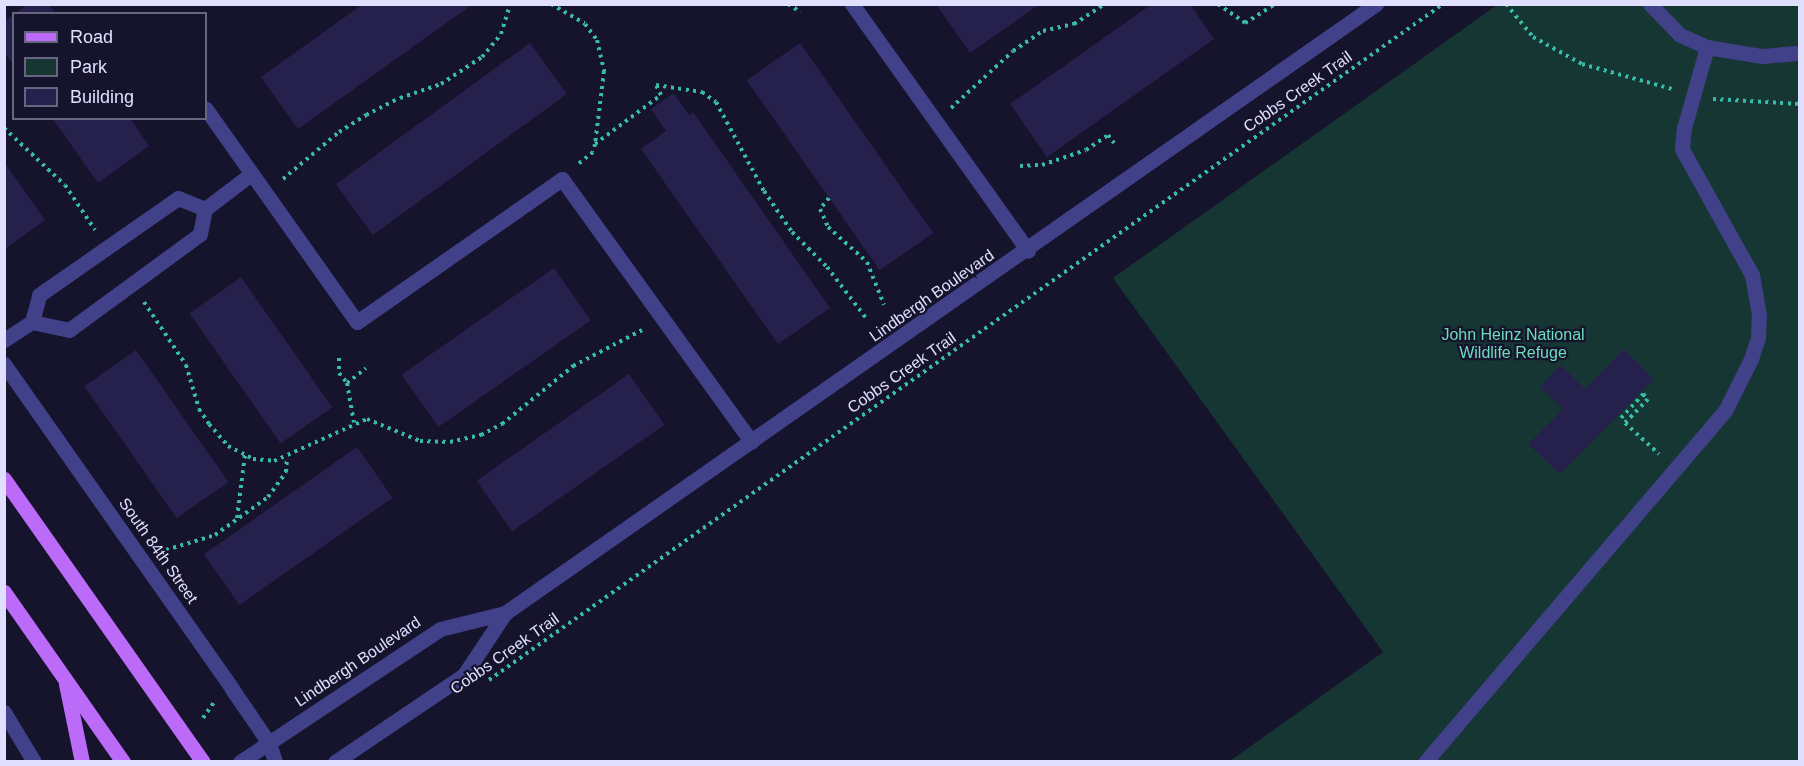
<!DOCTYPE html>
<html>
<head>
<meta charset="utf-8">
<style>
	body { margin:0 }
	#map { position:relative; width:1804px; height:766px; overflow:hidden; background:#16132c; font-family:Arial,sans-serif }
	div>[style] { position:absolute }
	.green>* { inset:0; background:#163633 }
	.building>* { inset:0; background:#26204c; transform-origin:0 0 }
	.path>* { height:4px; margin-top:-2px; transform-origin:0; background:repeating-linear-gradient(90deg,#37bbab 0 3px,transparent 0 7.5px) }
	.minor>* { height:15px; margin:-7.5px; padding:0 7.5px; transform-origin:7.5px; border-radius:7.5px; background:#404189 }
	.major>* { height:15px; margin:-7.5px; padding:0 7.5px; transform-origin:7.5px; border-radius:7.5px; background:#bc6bf9 }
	span { translate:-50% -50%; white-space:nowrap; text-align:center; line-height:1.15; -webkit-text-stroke:4.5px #16132c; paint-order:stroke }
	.street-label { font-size:16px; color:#e1dffe }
	.park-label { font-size:16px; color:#6cddbb }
	.frame { position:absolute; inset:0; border:6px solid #e1dffe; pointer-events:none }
	.legend { position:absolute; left:12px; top:12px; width:195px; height:108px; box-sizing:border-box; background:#16132c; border:2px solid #676580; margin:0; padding:8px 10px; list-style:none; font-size:18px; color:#e1dffe }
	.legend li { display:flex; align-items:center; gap:12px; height:30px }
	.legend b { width:30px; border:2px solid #676580 }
</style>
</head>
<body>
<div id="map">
	<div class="green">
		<div style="clip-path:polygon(1497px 5px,1799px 5px,1799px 761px,1230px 761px,1383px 652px,1113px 278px)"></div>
	</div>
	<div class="building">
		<div style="clip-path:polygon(28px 4px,49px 4px,55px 14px,15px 14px)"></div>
		<div style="clip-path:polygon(363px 4px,473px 4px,298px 129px,261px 77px)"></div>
		<div style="clip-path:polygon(936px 4px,1040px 4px,970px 53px)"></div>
		<div style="clip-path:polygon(1152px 4px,1190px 4px,1214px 39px,1047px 157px,1010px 104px)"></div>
		<div style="clip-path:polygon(14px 15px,14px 65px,4px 52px,4px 21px)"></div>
		<div style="left:530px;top:43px;width:63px;height:240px;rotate:54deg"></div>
		<div style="left:800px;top:43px;width:232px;height:65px;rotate:55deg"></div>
		<div style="clip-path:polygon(674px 93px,689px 115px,693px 112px,830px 308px,778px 344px,641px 149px,666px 131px,651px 109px)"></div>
		<div style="clip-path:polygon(52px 118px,130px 118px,149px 146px,98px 183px)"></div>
		<div style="clip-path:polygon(5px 163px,45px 220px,5px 249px)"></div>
		<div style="left:554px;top:268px;width:64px;height:186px;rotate:55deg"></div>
		<div style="left:241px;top:277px;width:159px;height:63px;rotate:55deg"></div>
		<div style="clip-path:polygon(1624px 349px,1654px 379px,1560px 474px,1528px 444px,1563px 409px,1540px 387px,1561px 365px,1585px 389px)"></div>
		<div style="left:136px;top:350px;width:161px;height:63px;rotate:55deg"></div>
		<div style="left:629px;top:374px;width:62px;height:186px;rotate:55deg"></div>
		<div style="left:357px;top:447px;width:62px;height:187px;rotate:55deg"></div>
	</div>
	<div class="path">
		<div style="left:551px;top:4px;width:39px;rotate:30deg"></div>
		<div style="left:585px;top:24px;width:20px;rotate:53deg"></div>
		<div style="left:597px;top:40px;width:32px;rotate:77deg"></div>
		<div style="left:604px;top:71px;width:74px;rotate:97deg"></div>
		<div style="left:595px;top:144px;width:8px;rotate:104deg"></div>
		<div style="left:593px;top:152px;width:21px;rotate:141deg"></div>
		<div style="left:788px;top:4px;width:15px;rotate:32deg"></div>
		<div style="left:1218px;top:4px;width:33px;rotate:35deg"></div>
		<div style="left:1245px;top:23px;width:36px;rotate:-32deg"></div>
		<div style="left:1506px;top:4px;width:43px;rotate:50.7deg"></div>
		<div style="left:1533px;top:37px;width:56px;rotate:28.9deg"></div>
		<div style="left:1582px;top:64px;width:93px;rotate:15.5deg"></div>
		<div style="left:1713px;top:99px;width:87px;rotate:3.3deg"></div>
		<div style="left:951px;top:108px;width:84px;rotate:-42.6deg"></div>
		<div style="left:1013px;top:51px;width:36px;rotate:-34deg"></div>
		<div style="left:1043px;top:31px;width:32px;rotate:-13deg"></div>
		<div style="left:1074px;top:24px;width:37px;rotate:-33deg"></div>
		<div style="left:4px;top:128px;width:83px;rotate:43.1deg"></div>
		<div style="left:65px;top:185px;width:54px;rotate:56.3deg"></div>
		<div style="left:595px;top:144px;width:82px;rotate:-36.6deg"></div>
		<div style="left:661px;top:95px;width:11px;rotate:-117deg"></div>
		<div style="left:656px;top:85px;width:47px;rotate:8.7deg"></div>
		<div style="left:702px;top:92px;width:17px;rotate:36deg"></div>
		<div style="left:716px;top:102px;width:101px;rotate:61.7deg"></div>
		<div style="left:764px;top:191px;width:50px;rotate:55.7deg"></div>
		<div style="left:792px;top:232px;width:49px;rotate:45deg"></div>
		<div style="left:827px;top:267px;width:64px;rotate:52.6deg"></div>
		<div style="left:1020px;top:166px;width:22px;rotate:-3deg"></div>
		<div style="left:1042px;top:165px;width:46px;rotate:-18.8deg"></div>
		<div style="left:1086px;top:150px;width:27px;rotate:-34deg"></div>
		<div style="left:1108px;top:135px;width:10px;rotate:53deg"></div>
		<div style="left:283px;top:179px;width:73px;rotate:-40deg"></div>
		<div style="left:339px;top:132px;width:32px;rotate:-32deg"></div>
		<div style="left:366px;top:115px;width:38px;rotate:-27deg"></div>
		<div style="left:400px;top:98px;width:43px;rotate:-18.9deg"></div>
		<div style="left:441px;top:84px;width:49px;rotate:-33.4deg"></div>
		<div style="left:482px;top:57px;width:30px;rotate:-50deg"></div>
		<div style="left:501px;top:34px;width:31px;rotate:-73deg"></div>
		<div style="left:829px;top:198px;width:14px;rotate:129deg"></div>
		<div style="left:820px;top:209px;width:20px;rotate:66deg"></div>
		<div style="left:828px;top:227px;width:52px;rotate:41.9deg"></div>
		<div style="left:867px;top:262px;width:46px;rotate:68.4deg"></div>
		<div style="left:144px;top:302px;width:76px;rotate:56.3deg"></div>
		<div style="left:186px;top:365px;width:46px;rotate:73.5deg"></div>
		<div style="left:199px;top:409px;width:18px;rotate:56deg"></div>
		<div style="left:209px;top:424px;width:29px;rotate:49deg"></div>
		<div style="left:228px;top:446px;width:28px;rotate:27deg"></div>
		<div style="left:253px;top:459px;width:21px;rotate:5deg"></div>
		<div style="left:274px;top:461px;width:102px;rotate:-24.3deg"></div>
		<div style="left:367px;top:419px;width:57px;rotate:22.5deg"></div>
		<div style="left:420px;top:441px;width:30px;rotate:2deg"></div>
		<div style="left:450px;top:442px;width:32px;rotate:-13deg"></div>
		<div style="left:481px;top:435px;width:24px;rotate:-28deg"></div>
		<div style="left:502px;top:424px;width:92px;rotate:-39.2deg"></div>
		<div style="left:573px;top:366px;width:82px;rotate:-27.5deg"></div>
		<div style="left:339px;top:358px;width:15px;rotate:90deg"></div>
		<div style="left:339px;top:373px;width:13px;rotate:51deg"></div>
		<div style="left:347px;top:383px;width:40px;rotate:80deg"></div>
		<div style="left:347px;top:383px;width:24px;rotate:-38deg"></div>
		<div style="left:1621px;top:418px;width:33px;rotate:-47deg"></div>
		<div style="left:1643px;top:394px;width:7px;rotate:45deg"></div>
		<div style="left:1648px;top:399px;width:33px;rotate:134deg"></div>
		<div style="left:1625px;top:423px;width:46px;rotate:42.4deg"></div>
		<div style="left:237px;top:518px;width:64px;rotate:-82.8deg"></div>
		<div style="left:166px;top:550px;width:51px;rotate:-17deg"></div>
		<div style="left:215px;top:535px;width:65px;rotate:-35.6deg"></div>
		<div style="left:268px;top:497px;width:31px;rotate:-54deg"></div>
		<div style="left:286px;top:472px;width:14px;rotate:-86deg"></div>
		<div style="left:489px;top:680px;width:1169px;rotate:-35.32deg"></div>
		<div style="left:203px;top:718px;width:19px;rotate:-55deg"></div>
	</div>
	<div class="minor">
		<div style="left:852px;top:4px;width:303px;rotate:54.5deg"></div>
		<div style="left:1650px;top:4px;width:43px;rotate:45.9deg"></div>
		<div style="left:1680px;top:35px;width:30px;rotate:24deg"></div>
		<div style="left:1707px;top:47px;width:56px;rotate:9.3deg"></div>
		<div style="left:1762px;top:56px;width:38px;rotate:-5deg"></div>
		<div style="left:206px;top:109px;width:261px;rotate:54.7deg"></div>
		<div style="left:357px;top:322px;width:250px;rotate:-34.9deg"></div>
		<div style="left:562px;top:179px;width:324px;rotate:54.2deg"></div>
		<div style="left:32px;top:322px;width:38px;rotate:12deg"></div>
		<div style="left:69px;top:330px;width:162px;rotate:-36.2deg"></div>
		<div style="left:200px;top:234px;width:25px;rotate:-79deg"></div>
		<div style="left:205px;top:209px;width:58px;rotate:-37.3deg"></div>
		<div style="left:4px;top:340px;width:33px;rotate:-33deg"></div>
		<div style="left:32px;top:322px;width:28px;rotate:-75deg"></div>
		<div style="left:39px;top:295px;width:169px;rotate:-34.9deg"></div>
		<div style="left:178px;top:198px;width:29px;rotate:22deg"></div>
		<div style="left:4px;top:364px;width:397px;rotate:54.9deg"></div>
		<div style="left:232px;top:689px;width:65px;rotate:55.6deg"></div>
		<div style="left:269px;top:743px;width:20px;rotate:72deg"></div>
		<div style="left:4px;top:712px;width:58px;rotate:59deg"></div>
		<div style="left:240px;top:762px;width:240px;rotate:-33.6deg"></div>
		<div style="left:440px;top:629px;width:67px;rotate:-13.8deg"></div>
		<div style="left:505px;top:613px;width:1063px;rotate:-34.96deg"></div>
		<div style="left:335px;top:762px;width:156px;rotate:-34deg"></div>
		<div style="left:464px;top:675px;width:74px;rotate:-56.5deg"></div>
		<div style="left:1425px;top:762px;width:462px;rotate:-49.5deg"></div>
		<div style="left:1725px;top:411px;width:58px;rotate:-63.4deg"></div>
		<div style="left:1751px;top:359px;width:22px;rotate:-72deg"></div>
		<div style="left:1758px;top:338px;width:23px;rotate:-88deg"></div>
		<div style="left:1759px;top:315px;width:41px;rotate:-99.9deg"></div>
		<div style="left:1752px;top:275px;width:144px;rotate:-119.1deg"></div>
		<div style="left:1682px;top:149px;width:21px;rotate:-85deg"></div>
		<div style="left:1684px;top:128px;width:84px;rotate:-74.1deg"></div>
	</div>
	<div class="major">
		<div style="left:4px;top:479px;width:346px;rotate:54.9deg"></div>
		<div style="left:4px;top:592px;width:208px;rotate:55deg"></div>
		<div style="left:66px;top:684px;width:80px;rotate:78.4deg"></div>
	</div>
	<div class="street-label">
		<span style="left:1298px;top:92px;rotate:-35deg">Cobbs Creek Trail</span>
		<span style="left:932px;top:296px;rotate:-35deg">Lindbergh Boulevard</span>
		<span style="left:902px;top:373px;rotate:-35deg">Cobbs Creek Trail</span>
		<span style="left:158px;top:551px;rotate:55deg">South 84th Street</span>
		<span style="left:505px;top:654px;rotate:-35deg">Cobbs Creek Trail</span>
		<span style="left:358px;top:662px;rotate:-34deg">Lindbergh Boulevard</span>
	</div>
	<div class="park-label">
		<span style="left:1513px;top:344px">John Heinz National<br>Wildlife Refuge</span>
	</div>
	<div class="frame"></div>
	<ul class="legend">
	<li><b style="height:8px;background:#bc6bf9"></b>Road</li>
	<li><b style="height:16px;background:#163633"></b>Park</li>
	<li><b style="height:16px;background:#26204c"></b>Building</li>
	</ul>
</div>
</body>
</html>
